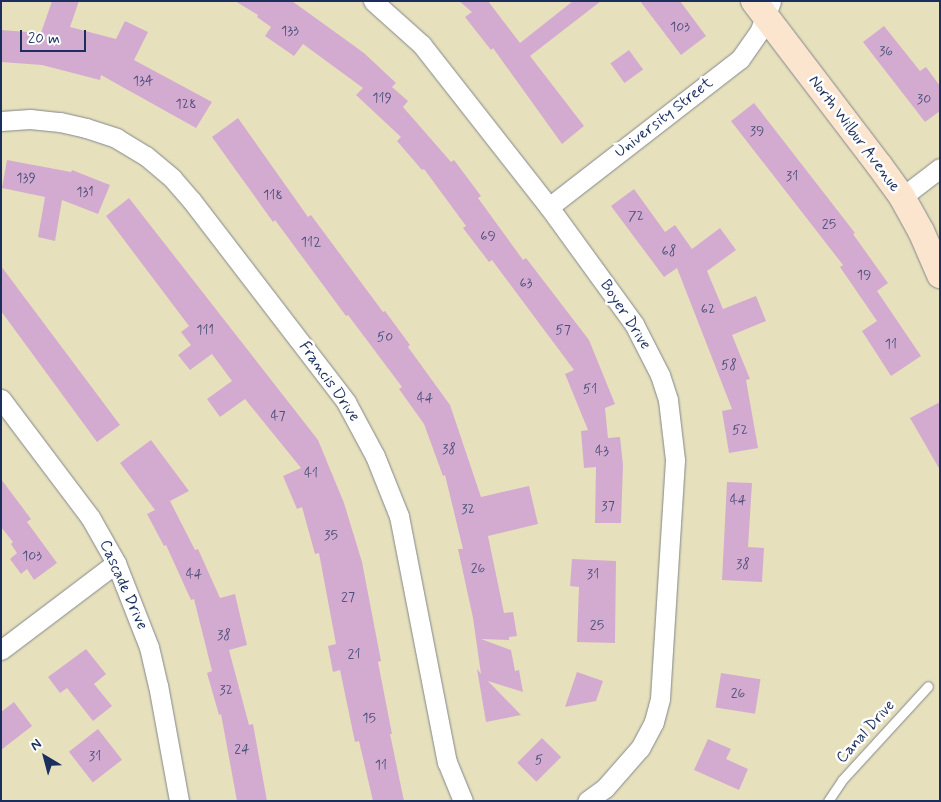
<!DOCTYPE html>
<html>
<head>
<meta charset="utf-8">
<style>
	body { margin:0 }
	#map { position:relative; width:941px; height:802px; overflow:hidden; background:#e7e0bc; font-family:Mynerve,sans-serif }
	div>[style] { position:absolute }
	.building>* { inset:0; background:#d4abd0; transform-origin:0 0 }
	.roads { filter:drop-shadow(0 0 1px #81888d) drop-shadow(0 0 1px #81888d) }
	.lane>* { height:9px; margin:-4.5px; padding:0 4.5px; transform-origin:4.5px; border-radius:4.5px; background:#fff }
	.street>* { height:19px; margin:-9.5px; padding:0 9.5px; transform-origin:9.5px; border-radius:9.5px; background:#fff }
	.secondary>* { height:26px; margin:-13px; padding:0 13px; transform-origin:13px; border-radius:13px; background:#fce5cf }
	span { translate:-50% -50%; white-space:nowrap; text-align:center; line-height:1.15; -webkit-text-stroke:5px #fff; paint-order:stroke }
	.number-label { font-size:14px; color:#494e7a }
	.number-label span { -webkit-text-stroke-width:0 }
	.street-label { font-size:16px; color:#1b2f5e }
	.frame { position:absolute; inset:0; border:2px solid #1b2f5e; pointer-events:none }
	.north { position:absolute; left:20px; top:732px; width:50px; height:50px; -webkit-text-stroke:4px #fff; paint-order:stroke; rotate:323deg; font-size:14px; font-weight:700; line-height:20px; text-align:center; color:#1b2f5e }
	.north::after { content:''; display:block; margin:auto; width:18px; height:22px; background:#1b2f5e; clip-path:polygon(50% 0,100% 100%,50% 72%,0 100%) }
	.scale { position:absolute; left:20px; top:30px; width:66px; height:22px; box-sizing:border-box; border:2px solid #1b2f5e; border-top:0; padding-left:6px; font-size:15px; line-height:18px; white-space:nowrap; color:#1b2f5e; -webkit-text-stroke:4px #fff; paint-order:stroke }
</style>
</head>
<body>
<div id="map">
	<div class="building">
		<div style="clip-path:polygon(52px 1px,79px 1px,70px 27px,116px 39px,125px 21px,148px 32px,134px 60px,212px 102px,196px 128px,101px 75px,100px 80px,42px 65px,1px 62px,1px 30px,41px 33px)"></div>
		<div style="clip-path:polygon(235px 1px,292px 1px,364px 53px,396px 83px,392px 87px,408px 101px,403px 107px,451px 162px,454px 160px,481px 196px,478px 198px,523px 260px,526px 258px,589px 340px,615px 404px,605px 408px,608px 438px,620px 437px,623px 465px,621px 523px,595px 523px,596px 467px,584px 468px,581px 431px,588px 430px,565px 374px,574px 370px,492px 260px,489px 262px,463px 228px,466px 226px,424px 169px,422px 170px,397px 141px,401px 137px,356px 95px,363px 88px,303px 44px,294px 56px,265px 36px,271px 27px,257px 17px,258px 15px)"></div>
		<div style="clip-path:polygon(459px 1px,488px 1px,520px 43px,573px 1px,601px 1px,530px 56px,584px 126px,562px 144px,493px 48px,491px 50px,465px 17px,472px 12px)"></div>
		<div style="clip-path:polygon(640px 1px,680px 1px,706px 36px,681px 55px)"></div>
		<div style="clip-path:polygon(884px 26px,920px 71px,926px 67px,940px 86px,940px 111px,925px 122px,863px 42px)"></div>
		<div style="left:629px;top:50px;width:24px;height:23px;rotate:54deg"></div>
		<div style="clip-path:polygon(754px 103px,855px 233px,853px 234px,888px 283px,877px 291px,921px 356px,891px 376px,862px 331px,877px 321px,840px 267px,843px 265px,731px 121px)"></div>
		<div style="clip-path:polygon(238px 118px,308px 217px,311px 215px,383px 312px,385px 311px,410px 345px,408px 347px,450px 405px,481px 497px,529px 486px,538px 524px,488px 536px,504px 613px,513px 612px,517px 636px,509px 637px,509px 640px,481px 639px,511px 650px,515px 671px,519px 670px,523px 692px,488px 681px,521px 715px,486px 722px,477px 669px,481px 674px,473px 618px,458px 549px,463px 549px,445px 475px,443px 476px,424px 424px,399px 389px,402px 387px,348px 315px,346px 316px,275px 220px,273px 222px,212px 137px)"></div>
		<div style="clip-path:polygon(7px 160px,71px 172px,72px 170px,110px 185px,98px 214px,62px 200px,55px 241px,38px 237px,45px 197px,2px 188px)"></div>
		<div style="clip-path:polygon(634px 189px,665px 232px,675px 225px,692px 249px,720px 228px,736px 250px,707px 271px,723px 309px,756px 296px,766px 321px,732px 335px,750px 379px,746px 380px,758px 448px,729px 453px,722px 411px,732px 409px,677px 268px,664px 277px,611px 206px)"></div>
		<div style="clip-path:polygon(129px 198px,318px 440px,344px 503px,362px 562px,381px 661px,378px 662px,392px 734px,390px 734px,404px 801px,373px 801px,359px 741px,355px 742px,340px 670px,333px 672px,328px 646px,336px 644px,319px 553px,315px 554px,302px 507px,297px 509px,283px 476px,301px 468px,245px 399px,220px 417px,207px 399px,232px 381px,212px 354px,190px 370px,178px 355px,191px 345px,181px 332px,189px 326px,106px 216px)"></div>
		<div style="clip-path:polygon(1px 266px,120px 425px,97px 442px,1px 311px)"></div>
		<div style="clip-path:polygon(940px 402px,940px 470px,910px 418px)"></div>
		<div style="clip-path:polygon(151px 440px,189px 491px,170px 501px,195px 550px,198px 549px,220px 598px,235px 594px,247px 645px,229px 650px,249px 725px,253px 724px,267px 801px,237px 801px,221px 714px,219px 715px,207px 673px,212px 671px,194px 599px,191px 600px,166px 545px,164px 546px,147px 514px,155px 510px,120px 463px)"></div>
		<div style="clip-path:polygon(1px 479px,31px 519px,27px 522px,57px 563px,34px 580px,27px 569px,21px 574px,10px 559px,17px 553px,11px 544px,13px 542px,1px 527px)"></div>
		<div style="clip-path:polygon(727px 482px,752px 483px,748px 547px,764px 548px,762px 582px,722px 580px)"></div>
		<div style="clip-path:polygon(572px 559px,616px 561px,615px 643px,577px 642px,579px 587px,570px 586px)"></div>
		<div style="clip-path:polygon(86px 649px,106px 674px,94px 684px,112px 706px,93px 721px,67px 688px,60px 693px,48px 677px)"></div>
		<div style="clip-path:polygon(577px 672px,603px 681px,596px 701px,565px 707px)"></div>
		<div style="left:721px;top:673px;width:40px;height:35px;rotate:9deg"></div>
		<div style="clip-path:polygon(14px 702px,32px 726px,1px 750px,1px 712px)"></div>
		<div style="left:98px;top:729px;width:39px;height:37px;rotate:52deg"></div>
		<div style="left:542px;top:738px;width:27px;height:35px;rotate:45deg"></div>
		<div style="clip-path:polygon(708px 739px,731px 749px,726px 759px,748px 769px,739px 790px,694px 770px)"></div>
	</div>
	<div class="roads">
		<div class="lane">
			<div style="left:828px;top:801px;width:25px;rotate:-56deg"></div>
			<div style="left:842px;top:780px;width:127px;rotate:-47.5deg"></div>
		</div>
		<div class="street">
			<div style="left:373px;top:1px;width:66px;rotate:41.9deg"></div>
			<div style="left:422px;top:45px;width:206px;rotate:51.9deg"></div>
			<div style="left:549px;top:207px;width:145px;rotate:54deg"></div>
			<div style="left:634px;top:324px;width:57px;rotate:63deg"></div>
			<div style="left:660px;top:375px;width:26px;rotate:72deg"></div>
			<div style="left:668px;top:400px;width:60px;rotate:83.3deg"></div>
			<div style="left:675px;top:460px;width:239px;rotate:93.6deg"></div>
			<div style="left:660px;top:699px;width:24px;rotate:105deg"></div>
			<div style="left:654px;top:722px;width:30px;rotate:118deg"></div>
			<div style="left:640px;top:748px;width:53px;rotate:131.2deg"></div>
			<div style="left:605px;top:788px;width:22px;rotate:144deg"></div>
			<div style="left:1px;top:121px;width:29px;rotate:-4deg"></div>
			<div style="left:30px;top:119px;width:30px;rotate:6deg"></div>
			<div style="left:60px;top:122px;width:27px;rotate:13deg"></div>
			<div style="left:86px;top:128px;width:32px;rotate:18deg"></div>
			<div style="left:116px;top:138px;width:35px;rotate:31deg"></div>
			<div style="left:146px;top:156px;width:34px;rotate:40deg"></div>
			<div style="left:172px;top:178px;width:30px;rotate:49deg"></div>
			<div style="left:192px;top:201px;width:253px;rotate:52.5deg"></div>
			<div style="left:346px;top:402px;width:61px;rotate:61.8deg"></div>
			<div style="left:375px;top:456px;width:65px;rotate:68.2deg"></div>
			<div style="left:399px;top:516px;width:251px;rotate:79deg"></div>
			<div style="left:447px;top:762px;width:42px;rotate:67.7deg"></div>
			<div style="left:902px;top:197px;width:48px;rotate:-37.3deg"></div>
			<div style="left:549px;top:207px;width:242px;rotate:-37.8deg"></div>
			<div style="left:740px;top:59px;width:35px;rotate:-55deg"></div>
			<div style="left:760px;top:30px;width:31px;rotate:-69deg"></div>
			<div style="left:1px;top:399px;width:148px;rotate:53deg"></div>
			<div style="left:90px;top:517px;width:53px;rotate:60.5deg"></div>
			<div style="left:116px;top:563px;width:90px;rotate:68.6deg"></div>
			<div style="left:149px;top:647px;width:39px;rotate:77deg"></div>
			<div style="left:158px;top:685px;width:118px;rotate:79.7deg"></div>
			<div style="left:1px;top:650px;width:144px;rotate:-37.1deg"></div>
		</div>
		<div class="secondary">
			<div style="left:754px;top:1px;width:206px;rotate:52.7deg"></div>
			<div style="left:879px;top:165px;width:39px;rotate:54deg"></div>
			<div style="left:902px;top:197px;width:39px;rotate:61deg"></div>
			<div style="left:921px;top:231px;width:48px;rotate:66.6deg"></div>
		</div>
	</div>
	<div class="number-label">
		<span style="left:680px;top:27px">103</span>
		<span style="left:290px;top:31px">133</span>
		<span style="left:886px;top:51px">36</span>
		<span style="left:143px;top:81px">134</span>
		<span style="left:382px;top:98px">119</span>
		<span style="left:924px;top:99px">30</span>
		<span style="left:186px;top:104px">128</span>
		<span style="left:757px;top:131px">39</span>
		<span style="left:792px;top:176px">31</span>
		<span style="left:26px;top:178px">139</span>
		<span style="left:85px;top:192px">131</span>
		<span style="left:273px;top:195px">118</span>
		<span style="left:636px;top:216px">72</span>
		<span style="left:829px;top:224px">25</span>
		<span style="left:488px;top:236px">69</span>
		<span style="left:311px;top:242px">112</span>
		<span style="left:669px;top:251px">68</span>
		<span style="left:864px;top:275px">19</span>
		<span style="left:526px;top:283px">63</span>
		<span style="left:708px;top:309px">62</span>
		<span style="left:205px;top:330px">111</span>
		<span style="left:563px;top:330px">57</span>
		<span style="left:385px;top:337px">50</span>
		<span style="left:891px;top:344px">11</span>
		<span style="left:729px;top:365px">58</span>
		<span style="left:590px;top:389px">51</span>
		<span style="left:425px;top:398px">44</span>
		<span style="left:278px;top:416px">47</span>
		<span style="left:740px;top:430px">52</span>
		<span style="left:449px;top:449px">38</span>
		<span style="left:602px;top:451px">43</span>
		<span style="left:311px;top:473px">41</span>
		<span style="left:738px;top:500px">44</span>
		<span style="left:608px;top:506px">37</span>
		<span style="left:468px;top:509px">32</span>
		<span style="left:331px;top:535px">35</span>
		<span style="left:32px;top:556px">103</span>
		<span style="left:743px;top:564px">38</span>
		<span style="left:478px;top:568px">26</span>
		<span style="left:194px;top:574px">44</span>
		<span style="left:593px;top:574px">31</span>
		<span style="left:348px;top:597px">27</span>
		<span style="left:597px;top:625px">25</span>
		<span style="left:224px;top:635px">38</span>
		<span style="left:354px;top:654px">21</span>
		<span style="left:226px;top:690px">32</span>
		<span style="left:738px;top:693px">26</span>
		<span style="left:369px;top:718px">15</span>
		<span style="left:242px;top:749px">24</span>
		<span style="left:95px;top:756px">31</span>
		<span style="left:539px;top:760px">5</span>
		<span style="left:381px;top:765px">11</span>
	</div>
	<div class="street-label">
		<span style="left:664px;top:118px;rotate:-38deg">University Street</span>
		<span style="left:854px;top:134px;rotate:53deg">North Wilbur Avenue</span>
		<span style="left:625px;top:315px;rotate:57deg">Boyer Drive</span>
		<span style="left:329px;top:382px;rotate:55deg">Francis Drive</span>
		<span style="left:123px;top:585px;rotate:66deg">Cascade Drive</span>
		<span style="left:866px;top:732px;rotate:-48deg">Canal Drive</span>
	</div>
	<div class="frame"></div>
	<div class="north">N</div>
	<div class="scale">20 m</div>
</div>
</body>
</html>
